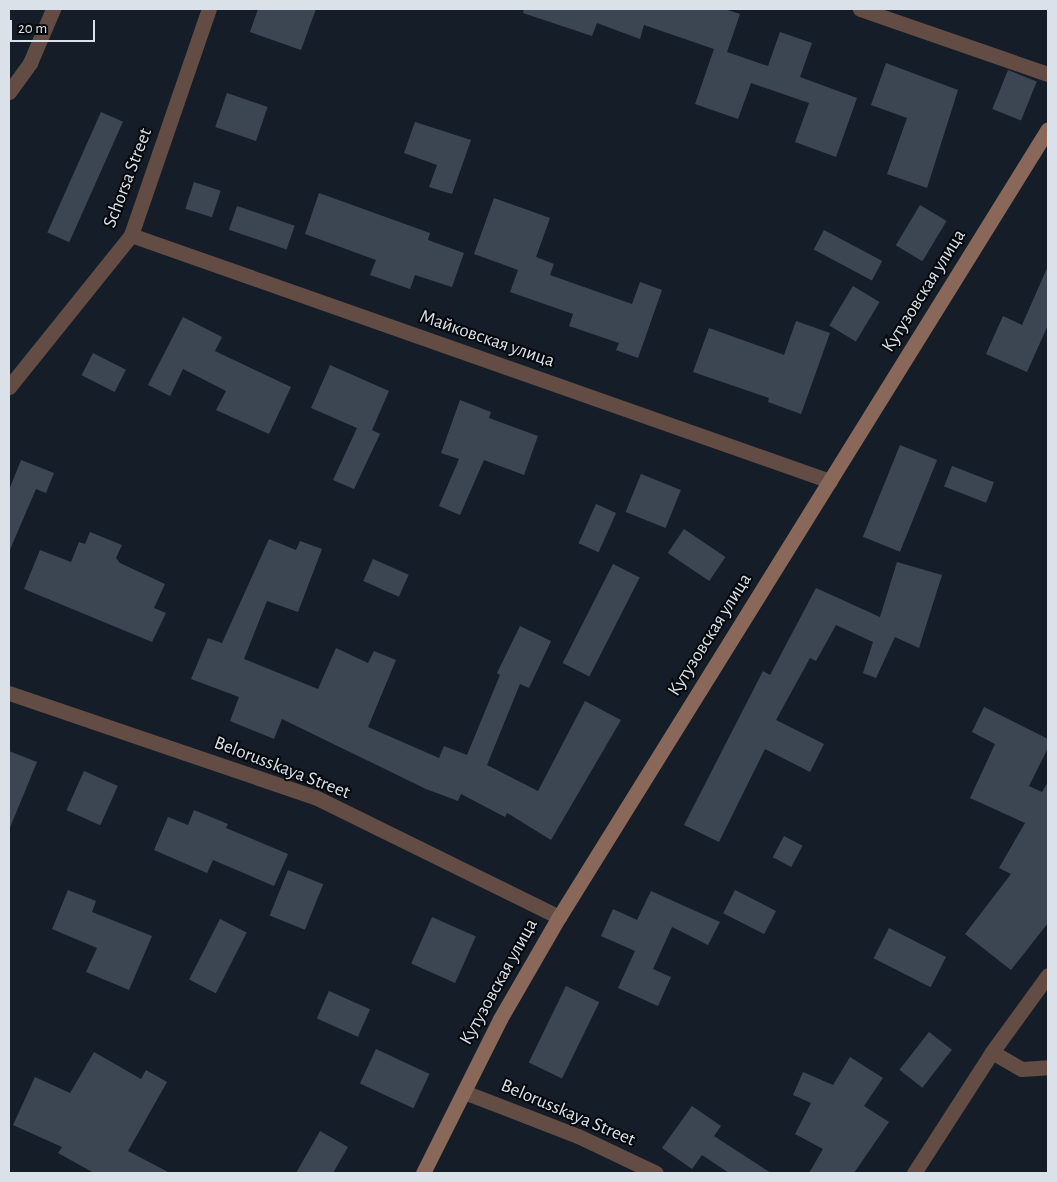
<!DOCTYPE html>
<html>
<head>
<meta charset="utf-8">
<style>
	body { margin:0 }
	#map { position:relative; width:1057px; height:1182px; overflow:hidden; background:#151e28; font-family:"Alegreya Sans",sans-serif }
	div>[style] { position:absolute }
	.building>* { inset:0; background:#3c4652; transform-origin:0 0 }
	.street>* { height:15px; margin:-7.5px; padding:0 7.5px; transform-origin:7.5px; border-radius:7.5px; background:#624c44 }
	.secondary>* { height:15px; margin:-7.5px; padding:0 7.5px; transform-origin:7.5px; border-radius:7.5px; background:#896759 }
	span { translate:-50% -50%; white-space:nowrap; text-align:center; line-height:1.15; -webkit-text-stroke:4px #05080c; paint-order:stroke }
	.street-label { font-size:19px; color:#dbe1e9 }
	.frame { position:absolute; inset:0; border:10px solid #dbe1e9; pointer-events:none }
	.scale { position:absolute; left:10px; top:20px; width:85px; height:22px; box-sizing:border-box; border:2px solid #dbe1e9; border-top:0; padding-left:6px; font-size:15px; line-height:18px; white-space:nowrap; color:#dbe1e9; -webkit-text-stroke:4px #05080c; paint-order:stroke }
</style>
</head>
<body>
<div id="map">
	<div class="building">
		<div style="clip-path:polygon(258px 9px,316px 9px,301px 50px,250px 32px)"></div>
		<div style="clip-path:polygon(524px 9px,724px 9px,740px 14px,727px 52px,768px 66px,780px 32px,812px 43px,800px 77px,857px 98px,836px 157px,795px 142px,809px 103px,751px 83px,738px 119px,695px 104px,714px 49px,644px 25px,640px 39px,597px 23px,592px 36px,523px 13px)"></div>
		<div style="clip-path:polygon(886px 63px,958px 90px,927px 188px,887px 174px,907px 118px,871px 105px)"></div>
		<div style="left:1008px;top:70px;width:31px;height:42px;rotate:22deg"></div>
		<div style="left:227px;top:93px;width:43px;height:36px;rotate:19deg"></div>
		<div style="left:101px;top:112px;width:24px;height:132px;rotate:24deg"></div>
		<div style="clip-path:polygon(415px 122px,471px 140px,452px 194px,429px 187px,437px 165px,404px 153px)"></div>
		<div style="left:194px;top:182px;width:28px;height:28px;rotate:18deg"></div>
		<div style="clip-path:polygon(319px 193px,430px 233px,428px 240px,464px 253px,452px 287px,415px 275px,410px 289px,370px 275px,376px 260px,305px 234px)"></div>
		<div style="clip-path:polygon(494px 198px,550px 218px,536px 257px,554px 264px,550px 275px,632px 304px,640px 282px,662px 290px,638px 358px,616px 350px,619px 343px,569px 326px,573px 314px,510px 292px,518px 270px,474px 254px)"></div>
		<div style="left:920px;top:205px;width:31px;height:47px;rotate:31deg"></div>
		<div style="left:237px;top:206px;width:61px;height:25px;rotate:19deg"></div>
		<div style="left:824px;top:230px;width:66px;height:22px;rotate:28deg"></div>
		<div style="clip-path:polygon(1048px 266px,1048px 325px,1027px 372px,986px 354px,1003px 316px,1022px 325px)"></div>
		<div style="left:853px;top:286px;width:31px;height:46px;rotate:31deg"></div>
		<div style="clip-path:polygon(183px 317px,222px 337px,215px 351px,291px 387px,269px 434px,216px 410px,226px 391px,183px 369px,170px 396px,148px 385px)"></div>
		<div style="clip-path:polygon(796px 321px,830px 333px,801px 414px,768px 402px,769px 398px,693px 372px,709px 328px,784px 355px)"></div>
		<div style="left:93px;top:353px;width:37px;height:25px;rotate:27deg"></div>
		<div style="clip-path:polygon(330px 365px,389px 391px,372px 430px,380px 434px,354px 489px,333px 480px,357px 428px,311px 408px)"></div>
		<div style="clip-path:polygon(460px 400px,491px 412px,489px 418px,538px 436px,524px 475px,484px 460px,460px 515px,439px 506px,459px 459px,441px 453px)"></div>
		<div style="left:900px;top:445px;width:40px;height:99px;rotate:22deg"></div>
		<div style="clip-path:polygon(21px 460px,54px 473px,46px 493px,36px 489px,9px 552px,9px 490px)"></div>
		<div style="left:952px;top:466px;width:45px;height:22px;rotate:21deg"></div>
		<div style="left:641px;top:474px;width:43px;height:41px;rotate:22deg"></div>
		<div style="left:596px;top:504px;width:22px;height:43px;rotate:24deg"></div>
		<div style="left:684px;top:529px;width:50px;height:29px;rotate:34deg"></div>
		<div style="clip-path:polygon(90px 532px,122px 545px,116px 558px,120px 563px,165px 584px,154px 608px,166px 613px,152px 642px,24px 589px,40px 550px,71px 562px,79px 542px,85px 544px)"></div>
		<div style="clip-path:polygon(269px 539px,296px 550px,300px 541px,322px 549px,298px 612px,267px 601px,244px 659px,318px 689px,336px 648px,368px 663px,374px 651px,396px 660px,368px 727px,439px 758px,444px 746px,467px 755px,500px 675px,497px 673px,520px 626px,551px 641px,529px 688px,520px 684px,487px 765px,538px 791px,585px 701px,621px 720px,551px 840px,507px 813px,505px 817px,461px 794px,458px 801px,426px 789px,282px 719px,274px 739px,230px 721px,239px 697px,191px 679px,208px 638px,222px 643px)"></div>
		<div style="left:373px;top:559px;width:39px;height:24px;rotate:24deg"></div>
		<div style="clip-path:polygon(897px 562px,942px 575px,919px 648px,895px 637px,876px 678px,863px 673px,873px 642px,836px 625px,816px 661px,810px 658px,776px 720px,824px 744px,810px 772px,765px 749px,719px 842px,684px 825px,763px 671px,770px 675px,816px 588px,880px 617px)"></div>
		<div style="left:613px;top:564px;width:30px;height:111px;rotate:27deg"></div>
		<div style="clip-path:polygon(984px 707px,1048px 739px,1048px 748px,1029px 786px,1042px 792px,1048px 782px,1048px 923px,1011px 970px,965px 934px,1011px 874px,999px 868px,1025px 823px,970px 798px,995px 744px,972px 732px)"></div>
		<div style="clip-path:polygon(9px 751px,37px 762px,9px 830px)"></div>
		<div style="left:84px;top:771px;width:37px;height:43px;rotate:24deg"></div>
		<div style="clip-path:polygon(194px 810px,228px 824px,226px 828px,288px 854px,274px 886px,213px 860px,207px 873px,154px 850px,168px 817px,188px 825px)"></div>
		<div style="left:784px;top:836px;width:21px;height:24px;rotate:28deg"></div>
		<div style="left:288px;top:870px;width:38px;height:49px;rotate:22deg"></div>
		<div style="clip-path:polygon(68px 890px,96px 901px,92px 912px,152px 936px,129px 990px,86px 972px,97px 948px,52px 929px)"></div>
		<div style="left:735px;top:890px;width:46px;height:26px;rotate:27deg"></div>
		<div style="clip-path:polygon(651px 891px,720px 922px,708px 945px,672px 927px,653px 969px,671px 977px,658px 1006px,618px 988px,635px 951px,601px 936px,613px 909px,637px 920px)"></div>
		<div style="left:432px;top:917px;width:48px;height:51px;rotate:24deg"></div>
		<div style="left:220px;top:919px;width:30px;height:68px;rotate:27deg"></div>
		<div style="left:889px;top:928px;width:64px;height:34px;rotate:27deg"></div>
		<div style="left:566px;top:986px;width:37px;height:85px;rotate:26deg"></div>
		<div style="left:329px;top:991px;width:45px;height:30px;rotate:24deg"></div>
		<div style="left:929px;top:1032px;width:29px;height:48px;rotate:38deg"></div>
		<div style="left:376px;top:1049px;width:59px;height:38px;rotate:25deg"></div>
		<div style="clip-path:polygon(94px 1052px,141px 1079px,146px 1070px,167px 1082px,128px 1151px,170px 1173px,94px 1173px,58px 1153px,62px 1147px,13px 1125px,35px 1077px,70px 1093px)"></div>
		<div style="clip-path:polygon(850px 1057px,883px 1078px,864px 1106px,889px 1122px,854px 1173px,809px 1173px,823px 1149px,795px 1134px,811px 1103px,793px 1095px,803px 1072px,833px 1085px)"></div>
		<div style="clip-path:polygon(692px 1106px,721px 1126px,714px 1136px,771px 1173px,729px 1173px,702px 1155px,692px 1169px,662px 1148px)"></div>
		<div style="clip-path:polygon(320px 1131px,348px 1147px,333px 1173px,296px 1173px)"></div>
	</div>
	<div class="street">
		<div style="left:860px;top:9px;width:199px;rotate:19.1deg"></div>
		<div style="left:9px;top:92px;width:36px;rotate:-54deg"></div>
		<div style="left:30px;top:63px;width:59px;rotate:-66.9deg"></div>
		<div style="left:131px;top:235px;width:741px;rotate:19.39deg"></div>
		<div style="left:9px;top:387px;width:195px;rotate:-51.2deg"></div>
		<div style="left:131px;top:235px;width:239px;rotate:-71deg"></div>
		<div style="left:9px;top:693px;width:323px;rotate:18.8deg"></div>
		<div style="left:315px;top:797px;width:272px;rotate:26.2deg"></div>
		<div style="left:992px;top:1052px;width:34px;rotate:30deg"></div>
		<div style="left:1022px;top:1069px;width:26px;rotate:-4deg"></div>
		<div style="left:464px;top:1092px;width:122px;rotate:21.1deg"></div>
		<div style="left:578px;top:1136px;width:86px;rotate:25.4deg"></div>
		<div style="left:914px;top:1173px;width:144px;rotate:-57.2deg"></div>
		<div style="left:992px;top:1052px;width:95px;rotate:-54deg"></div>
	</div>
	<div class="secondary">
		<div style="left:423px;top:1173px;width:172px;rotate:-63.4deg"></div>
		<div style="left:500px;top:1019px;width:118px;rotate:-60deg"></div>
		<div style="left:559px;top:917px;width:927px;rotate:-58.18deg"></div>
	</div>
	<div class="street-label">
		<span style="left:128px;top:178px;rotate:-69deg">Schorsa Street</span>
		<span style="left:924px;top:291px;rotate:-58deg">Кутузовская улица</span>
		<span style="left:487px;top:339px;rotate:19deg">Майковская улица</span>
		<span style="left:710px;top:635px;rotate:-58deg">Кутузовская улица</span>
		<span style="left:282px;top:768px;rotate:21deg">Belorusskaya Street</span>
		<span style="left:499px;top:982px;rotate:-61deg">Кутузовская улица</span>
		<span style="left:568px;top:1113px;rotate:23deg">Belorusskaya Street</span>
	</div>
	<div class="frame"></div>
	<div class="scale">20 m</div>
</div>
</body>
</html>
